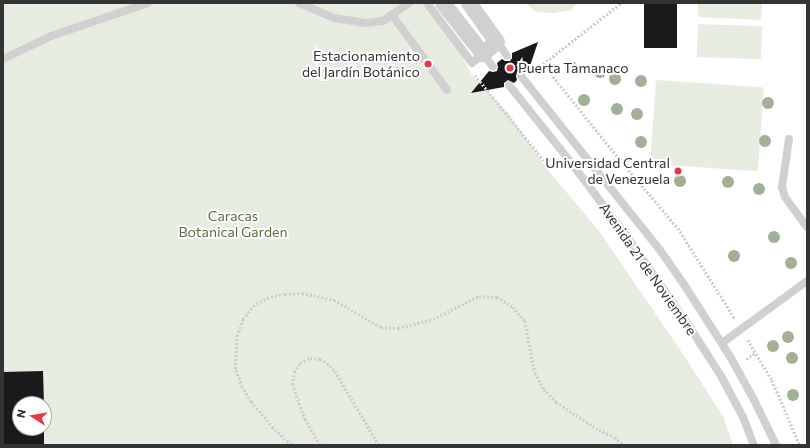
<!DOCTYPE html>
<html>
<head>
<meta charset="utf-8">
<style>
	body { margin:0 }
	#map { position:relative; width:810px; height:448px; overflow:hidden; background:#fff; font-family:Commissioner,sans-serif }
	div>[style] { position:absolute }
	.green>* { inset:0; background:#e6ecdf; transform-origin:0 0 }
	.building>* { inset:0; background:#1a1a1a; transform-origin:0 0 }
	.path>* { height:2.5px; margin-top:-1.25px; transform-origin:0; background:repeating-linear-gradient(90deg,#cdcdcd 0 2px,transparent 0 4px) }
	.service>* { height:8px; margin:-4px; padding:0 4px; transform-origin:4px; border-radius:4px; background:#d0d0d0 }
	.minor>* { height:16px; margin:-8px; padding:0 8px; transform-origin:8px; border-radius:8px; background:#d0d0d0 }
	.trees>* { width:12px; height:12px; margin:-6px; border-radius:50%; background:#a2b095 }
	.dots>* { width:11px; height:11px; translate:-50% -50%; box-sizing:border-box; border:2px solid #fff; border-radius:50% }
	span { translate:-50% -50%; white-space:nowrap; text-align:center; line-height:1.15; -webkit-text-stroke:4px #fff; paint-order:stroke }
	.poi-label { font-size:14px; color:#333 }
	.right { translate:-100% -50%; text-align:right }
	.left { translate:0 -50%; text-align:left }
	.park-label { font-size:14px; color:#56703f }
	.street-label { font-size:14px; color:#333 }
	.frame { position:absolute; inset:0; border:4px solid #333; pointer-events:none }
	.north { position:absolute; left:12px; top:396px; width:40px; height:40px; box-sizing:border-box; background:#fff; border:1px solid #adadad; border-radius:50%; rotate:282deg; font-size:11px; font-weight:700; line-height:16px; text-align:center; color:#333 }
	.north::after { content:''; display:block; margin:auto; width:14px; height:18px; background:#e63946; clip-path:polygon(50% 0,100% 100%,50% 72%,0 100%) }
</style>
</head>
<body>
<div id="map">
	<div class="green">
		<div style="clip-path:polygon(evenodd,3px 3px,432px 3px,472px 75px,510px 115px,547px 169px,599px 231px,683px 354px,724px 418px,733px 445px,3px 445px,3px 3px,20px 404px,44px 404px,44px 428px,20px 428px,20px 404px)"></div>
		<div style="clip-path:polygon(525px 3px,577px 3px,571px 10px,554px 13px,536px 12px)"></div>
		<div style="clip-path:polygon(698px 3px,762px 3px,761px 20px,698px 17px)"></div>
		<div style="left:698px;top:24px;width:64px;height:33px;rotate:2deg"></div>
		<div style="left:656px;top:80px;width:108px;height:84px;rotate:4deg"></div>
	</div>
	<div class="building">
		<div style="left:644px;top:3px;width:33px;height:45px"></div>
		<div style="clip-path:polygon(538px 42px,531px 63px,525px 72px,521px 71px,517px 72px,516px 76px,517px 80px,514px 83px,508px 80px,504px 83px,504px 87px,471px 93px,489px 71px,493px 72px,497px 71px,498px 67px,497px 63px,502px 59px,505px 61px,510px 61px,512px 58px,512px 53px)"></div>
		<div style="clip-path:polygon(43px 371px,44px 404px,20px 404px,20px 428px,44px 428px,44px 445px,3px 445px,3px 372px)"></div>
	</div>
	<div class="path">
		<div style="left:543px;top:64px;width:99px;rotate:-38deg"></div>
		<div style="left:534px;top:72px;width:12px;rotate:-42deg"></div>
		<div style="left:543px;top:64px;width:124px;rotate:51.2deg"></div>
		<div style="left:621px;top:161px;width:88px;rotate:49.6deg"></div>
		<div style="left:678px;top:228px;width:107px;rotate:57.9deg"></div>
		<div style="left:475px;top:75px;width:119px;rotate:51.1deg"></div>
		<div style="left:748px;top:340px;width:47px;rotate:59deg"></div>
		<div style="left:772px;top:380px;width:71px;rotate:66.7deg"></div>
		<div style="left:746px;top:359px;width:11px;rotate:-34deg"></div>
		<div style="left:291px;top:445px;width:25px;rotate:-137deg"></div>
		<div style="left:273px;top:428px;width:34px;rotate:-130deg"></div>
		<div style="left:251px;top:402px;width:17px;rotate:-121deg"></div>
		<div style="left:242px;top:387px;width:19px;rotate:-111deg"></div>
		<div style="left:235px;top:369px;width:33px;rotate:-87deg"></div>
		<div style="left:237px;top:336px;width:18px;rotate:-71deg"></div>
		<div style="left:243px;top:319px;width:16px;rotate:-52deg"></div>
		<div style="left:253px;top:306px;width:16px;rotate:-30deg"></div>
		<div style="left:267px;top:298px;width:18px;rotate:-13deg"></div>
		<div style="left:285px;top:294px;width:17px;rotate:-3deg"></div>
		<div style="left:302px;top:293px;width:33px;rotate:12deg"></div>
		<div style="left:334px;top:300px;width:54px;rotate:29.9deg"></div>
		<div style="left:381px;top:327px;width:17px;rotate:3deg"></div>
		<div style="left:398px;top:328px;width:36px;rotate:-14deg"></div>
		<div style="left:433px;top:319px;width:51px;rotate:-26.6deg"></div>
		<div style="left:479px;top:296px;width:18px;rotate:3deg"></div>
		<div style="left:497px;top:297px;width:19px;rotate:32deg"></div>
		<div style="left:513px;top:307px;width:18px;rotate:49deg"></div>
		<div style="left:525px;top:321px;width:53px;rotate:79.1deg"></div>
		<div style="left:535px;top:373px;width:18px;rotate:61deg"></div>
		<div style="left:544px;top:389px;width:18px;rotate:47deg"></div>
		<div style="left:556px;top:402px;width:51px;rotate:33.1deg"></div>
		<div style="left:599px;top:430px;width:17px;rotate:24deg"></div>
		<div style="left:615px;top:437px;width:11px;rotate:45deg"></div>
		<div style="left:320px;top:445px;width:29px;rotate:-121deg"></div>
		<div style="left:305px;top:420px;width:37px;rotate:-110deg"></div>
		<div style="left:292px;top:385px;width:13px;rotate:-81deg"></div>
		<div style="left:294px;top:372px;width:11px;rotate:-56deg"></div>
		<div style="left:300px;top:363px;width:11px;rotate:-27deg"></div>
		<div style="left:310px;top:358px;width:10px;rotate:6deg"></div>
		<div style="left:320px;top:359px;width:8px;rotate:30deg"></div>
		<div style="left:327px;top:363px;width:11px;rotate:45deg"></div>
		<div style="left:335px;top:371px;width:86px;rotate:59.3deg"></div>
	</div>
	<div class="service">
		<div style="left:299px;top:3px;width:38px;rotate:23deg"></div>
		<div style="left:334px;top:18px;width:32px;rotate:9deg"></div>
		<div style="left:366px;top:23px;width:17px;rotate:-7deg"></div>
		<div style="left:383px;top:21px;width:32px;rotate:-35deg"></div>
		<div style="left:427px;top:3px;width:75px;rotate:53.1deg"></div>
		<div style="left:472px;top:63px;width:14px;rotate:-39deg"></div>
		<div style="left:483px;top:54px;width:16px;rotate:52deg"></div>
		<div style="left:392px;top:15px;width:93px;rotate:53.7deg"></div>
		<div style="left:497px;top:42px;width:17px;rotate:54deg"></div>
		<div style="left:3px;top:59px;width:53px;rotate:-25.6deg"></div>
		<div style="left:51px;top:36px;width:102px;rotate:-18.8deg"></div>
		<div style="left:521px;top:76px;width:223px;rotate:51.4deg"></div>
		<div style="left:660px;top:250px;width:44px;rotate:55.2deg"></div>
		<div style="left:685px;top:286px;width:85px;rotate:57.4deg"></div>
		<div style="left:731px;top:358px;width:46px;rotate:61.2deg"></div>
		<div style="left:753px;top:398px;width:52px;rotate:63.9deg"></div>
		<div style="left:509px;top:85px;width:96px;rotate:51.3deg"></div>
		<div style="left:569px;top:160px;width:98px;rotate:52.9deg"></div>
		<div style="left:628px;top:238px;width:107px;rotate:55.3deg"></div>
		<div style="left:689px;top:326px;width:59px;rotate:57.4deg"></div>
		<div style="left:721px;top:376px;width:47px;rotate:61.8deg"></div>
		<div style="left:743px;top:417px;width:30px;rotate:69deg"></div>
		<div style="left:789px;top:139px;width:49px;rotate:98.3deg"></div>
		<div style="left:782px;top:187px;width:10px;rotate:73deg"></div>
		<div style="left:785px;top:197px;width:37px;rotate:54deg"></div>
		<div style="left:722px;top:343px;width:105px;rotate:-36.1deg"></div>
	</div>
	<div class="minor">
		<div style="left:443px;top:3px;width:65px;rotate:51.9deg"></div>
		<div style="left:483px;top:54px;width:18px;rotate:-41deg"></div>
		<div style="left:497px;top:42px;width:48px;rotate:-125.7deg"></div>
	</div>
	<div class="trees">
		<div style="left:571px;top:67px"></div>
		<div style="left:600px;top:72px"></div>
		<div style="left:615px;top:79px"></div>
		<div style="left:641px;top:81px"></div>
		<div style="left:584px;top:100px"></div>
		<div style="left:768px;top:103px"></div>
		<div style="left:617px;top:109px"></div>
		<div style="left:637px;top:114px"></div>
		<div style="left:765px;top:141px"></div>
		<div style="left:641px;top:142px"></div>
		<div style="left:680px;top:181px"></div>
		<div style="left:728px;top:182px"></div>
		<div style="left:759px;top:189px"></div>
		<div style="left:774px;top:237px"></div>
		<div style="left:734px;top:256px"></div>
		<div style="left:791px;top:263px"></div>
		<div style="left:788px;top:337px"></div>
		<div style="left:773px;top:346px"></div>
		<div style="left:792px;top:358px"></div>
		<div style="left:793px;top:395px"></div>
	</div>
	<div class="dots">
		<div style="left:428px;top:64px;background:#e63946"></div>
		<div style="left:510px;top:68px;background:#e63946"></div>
		<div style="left:678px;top:171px;background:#e63946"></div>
	</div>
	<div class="poi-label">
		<span class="right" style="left:420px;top:64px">Estacionamiento<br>del Jardín Botánico</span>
		<span class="left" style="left:518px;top:68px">Puerta Tamanaco</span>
		<span class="right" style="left:670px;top:171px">Universidad Central<br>de Venezuela</span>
	</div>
	<div class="park-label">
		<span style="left:233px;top:224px">Caracas<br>Botanical Garden</span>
	</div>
	<div class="street-label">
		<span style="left:648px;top:269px;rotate:55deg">Avenida 21 de Noviembre</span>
	</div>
	<div class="frame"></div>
	<div class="north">N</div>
</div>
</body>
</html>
